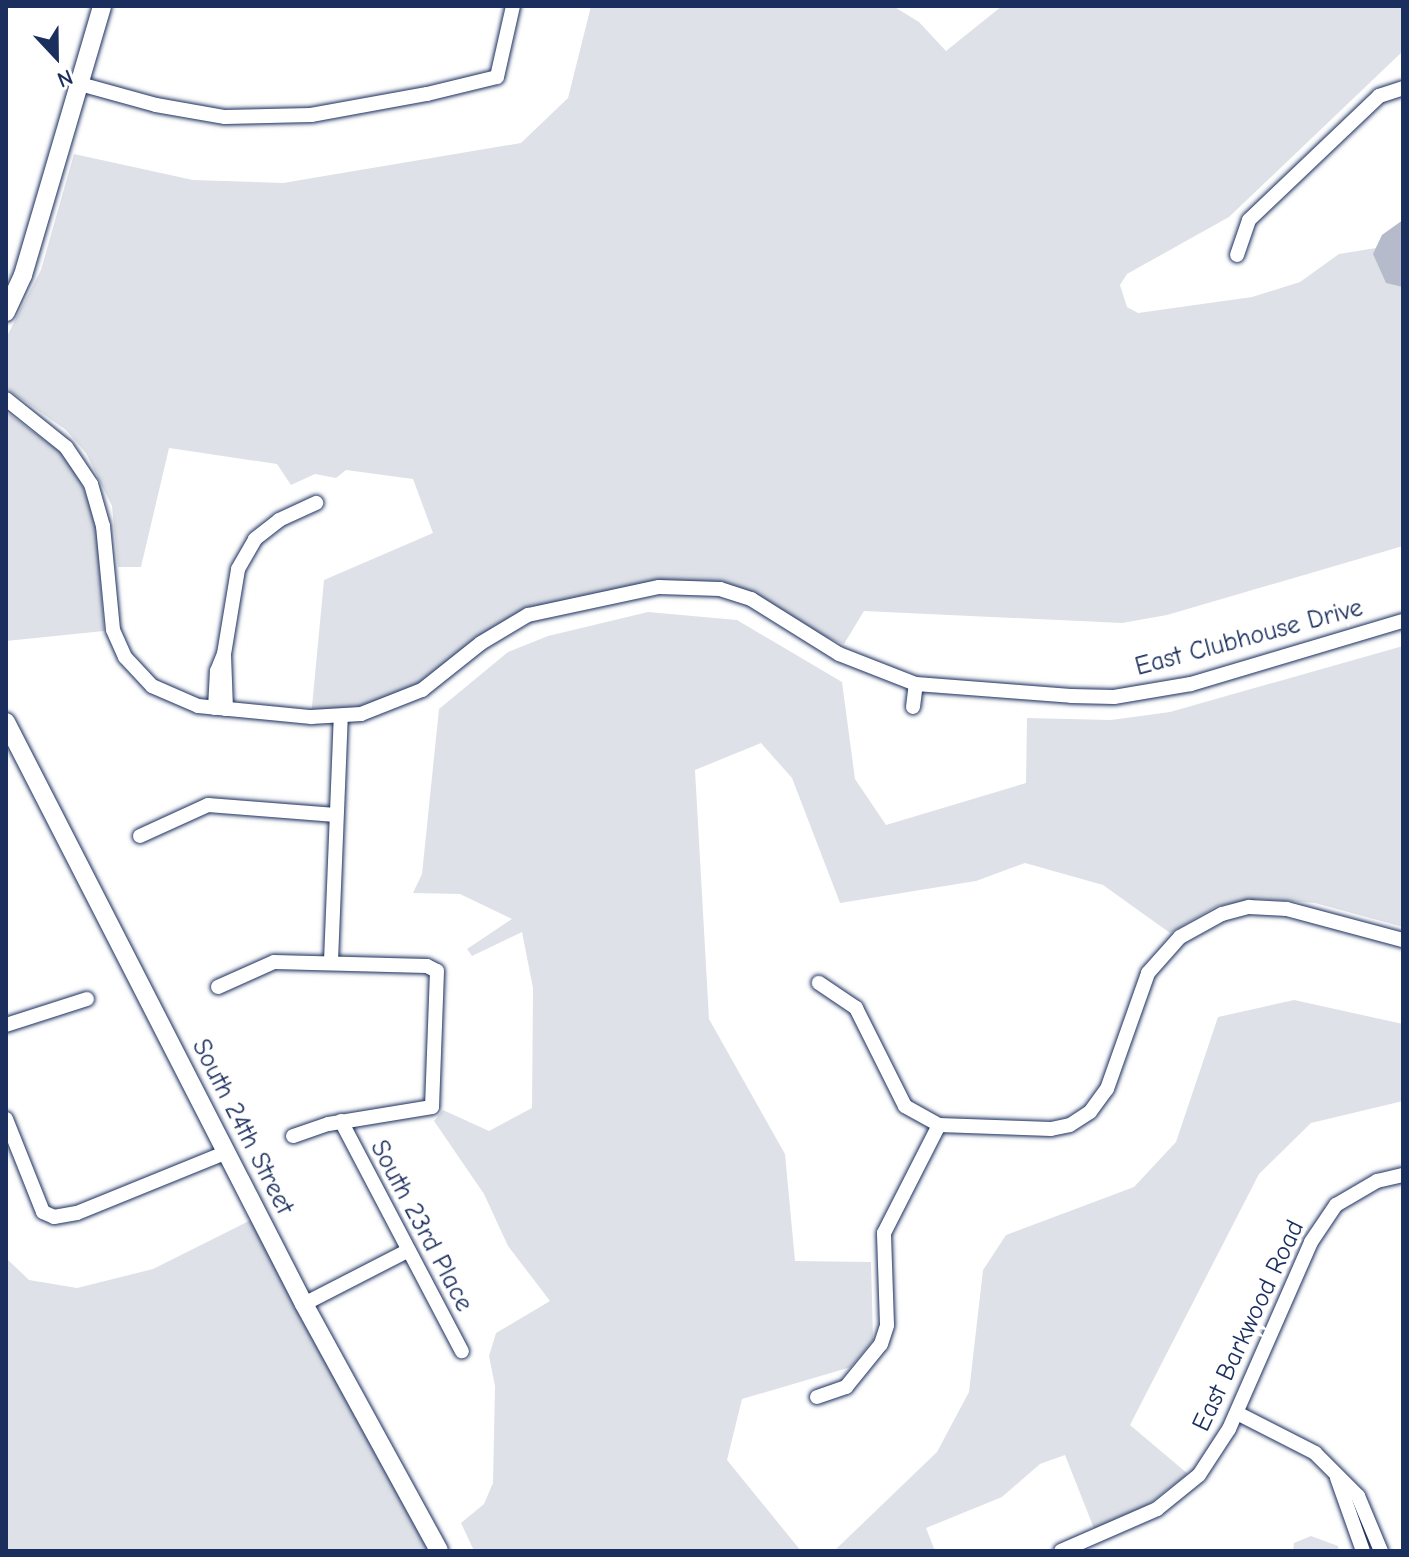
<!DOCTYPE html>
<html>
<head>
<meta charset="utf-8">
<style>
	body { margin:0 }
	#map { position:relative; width:1409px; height:1557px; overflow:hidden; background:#fff; font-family:"Comic Neue",sans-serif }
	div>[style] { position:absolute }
	.green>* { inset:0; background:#dee1e7 }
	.water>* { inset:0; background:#b5bbca }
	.roads { filter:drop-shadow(0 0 2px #1b2f5e) drop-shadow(0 0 2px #1b2f5e) }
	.minor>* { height:14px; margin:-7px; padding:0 7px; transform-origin:7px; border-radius:7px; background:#fff }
	.tertiary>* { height:18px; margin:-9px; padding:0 9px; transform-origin:9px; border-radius:9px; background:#fff }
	span { translate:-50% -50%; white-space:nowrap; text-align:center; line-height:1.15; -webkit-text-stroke:8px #fff; paint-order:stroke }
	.street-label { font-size:26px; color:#1b2f5e }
	.frame { position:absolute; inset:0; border:8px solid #1b2f5e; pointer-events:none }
	.north { position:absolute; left:16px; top:16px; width:80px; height:80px; -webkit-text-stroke:6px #fff; paint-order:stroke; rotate:158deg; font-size:22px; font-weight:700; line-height:32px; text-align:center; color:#1b2f5e }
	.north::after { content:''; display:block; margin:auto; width:28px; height:36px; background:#1b2f5e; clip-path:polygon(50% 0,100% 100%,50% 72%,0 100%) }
</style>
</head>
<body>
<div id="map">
	<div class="green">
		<div style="clip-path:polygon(591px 6px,893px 6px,919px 22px,946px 51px,1002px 6px,1403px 6px,1403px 51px,1229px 217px,1127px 274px,1120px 285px,1127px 307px,1138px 313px,1252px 297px,1300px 282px,1339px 254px,1376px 248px,1382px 235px,1403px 220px,1403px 546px,1167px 615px,1122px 623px,864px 611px,844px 644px,797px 626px,774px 610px,691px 586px,528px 615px,387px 707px,311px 717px,324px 580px,433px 533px,413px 479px,346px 470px,336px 478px,315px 474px,291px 485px,277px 464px,169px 448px,141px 567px,118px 567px,112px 506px,86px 453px,66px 430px,6px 388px,6px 338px,41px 270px,74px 154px,193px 180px,283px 183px,521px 143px,568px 98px)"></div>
		<div style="clip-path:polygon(6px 412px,59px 451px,79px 477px,96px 522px,104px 631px,6px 641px)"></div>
		<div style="clip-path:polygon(648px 612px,737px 620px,842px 682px,855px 779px,886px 825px,1026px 783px,1027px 718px,1111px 720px,1170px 712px,1403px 646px,1403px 927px,1315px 903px,1259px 899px,1217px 906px,1170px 933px,1103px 885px,1025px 863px,976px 881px,840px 903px,792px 778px,761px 743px,695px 770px,709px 1019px,785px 1154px,795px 1261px,871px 1262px,873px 1340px,851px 1367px,742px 1399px,727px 1460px,801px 1551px,474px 1551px,461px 1523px,484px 1504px,493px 1483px,495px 1386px,489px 1356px,496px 1333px,550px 1301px,508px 1246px,484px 1194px,434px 1121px,443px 1110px,489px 1131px,532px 1108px,533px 988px,522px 932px,472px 956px,467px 949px,512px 919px,460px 894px,413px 893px,422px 874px,439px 709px,508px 652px,548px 636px)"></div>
		<div style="clip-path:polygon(1294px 1000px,1403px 1024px,1403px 1101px,1311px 1123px,1259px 1174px,1130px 1425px,1188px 1474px,1133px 1516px,1095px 1531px,1065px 1455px,1040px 1464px,1002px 1497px,926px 1528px,935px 1551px,834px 1551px,937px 1452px,969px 1392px,983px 1270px,1006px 1235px,1134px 1187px,1176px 1142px,1218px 1017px)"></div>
		<div style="clip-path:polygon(259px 1216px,439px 1551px,6px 1551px,6px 1258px,29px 1280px,77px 1288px,153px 1269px)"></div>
		<div style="clip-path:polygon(1311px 1536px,1338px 1546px,1339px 1551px,1293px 1551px,1294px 1543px)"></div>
	</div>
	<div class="water">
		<div style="clip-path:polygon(1403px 220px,1403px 287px,1386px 283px,1373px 254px,1382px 235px)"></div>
	</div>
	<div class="roads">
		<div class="minor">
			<div style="left:80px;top:84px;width:79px;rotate:15.4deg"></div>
			<div style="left:156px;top:105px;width:70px;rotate:9.9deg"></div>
			<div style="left:225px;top:117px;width:86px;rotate:-1.3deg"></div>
			<div style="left:311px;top:115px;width:118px;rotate:-10.3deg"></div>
			<div style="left:427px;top:94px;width:72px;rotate:-13.7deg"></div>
			<div style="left:497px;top:77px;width:73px;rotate:-77.3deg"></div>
			<div style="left:1237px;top:255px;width:37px;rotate:-71deg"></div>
			<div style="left:1249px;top:220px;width:180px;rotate:-43.6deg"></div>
			<div style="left:1379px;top:96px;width:25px;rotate:-18deg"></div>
			<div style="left:6px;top:399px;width:77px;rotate:38.7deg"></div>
			<div style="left:66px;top:447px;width:45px;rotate:56deg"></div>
			<div style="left:91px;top:484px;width:44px;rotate:74.1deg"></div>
			<div style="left:103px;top:526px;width:104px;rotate:84.5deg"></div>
			<div style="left:113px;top:630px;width:30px;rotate:66deg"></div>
			<div style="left:125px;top:657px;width:40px;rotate:47deg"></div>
			<div style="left:152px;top:686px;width:50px;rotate:23.5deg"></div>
			<div style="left:198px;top:706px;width:114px;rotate:5.6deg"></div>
			<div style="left:311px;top:717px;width:50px;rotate:-3.4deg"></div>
			<div style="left:361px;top:714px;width:66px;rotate:-21.5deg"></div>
			<div style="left:422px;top:690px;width:75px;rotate:-38.5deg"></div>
			<div style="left:481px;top:643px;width:55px;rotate:-30.8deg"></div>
			<div style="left:528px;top:615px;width:134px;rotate:-12.1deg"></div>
			<div style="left:659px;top:587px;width:61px;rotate:1.9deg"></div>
			<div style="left:720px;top:589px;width:33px;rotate:18deg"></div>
			<div style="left:751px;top:599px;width:104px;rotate:32deg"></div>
			<div style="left:839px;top:654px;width:83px;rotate:21.3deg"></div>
			<div style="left:916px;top:684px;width:155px;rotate:4.4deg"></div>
			<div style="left:1071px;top:696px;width:43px;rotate:1.3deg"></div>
			<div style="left:1114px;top:697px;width:78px;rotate:-9.6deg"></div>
			<div style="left:1191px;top:684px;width:221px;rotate:-16.6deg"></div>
			<div style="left:913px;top:707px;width:23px;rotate:-83deg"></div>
			<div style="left:215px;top:708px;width:37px;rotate:-87deg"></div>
			<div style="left:217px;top:671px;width:18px;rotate:-68deg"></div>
			<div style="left:226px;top:709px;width:55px;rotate:-92.1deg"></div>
			<div style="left:224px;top:654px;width:86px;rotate:-80.6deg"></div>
			<div style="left:238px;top:569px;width:34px;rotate:-60deg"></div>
			<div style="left:255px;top:539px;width:31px;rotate:-38deg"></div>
			<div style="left:279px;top:520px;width:41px;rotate:-24.7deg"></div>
			<div style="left:140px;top:836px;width:75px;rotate:-24.5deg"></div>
			<div style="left:208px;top:805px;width:128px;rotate:4.5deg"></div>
			<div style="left:331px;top:961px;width:244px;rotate:-87.7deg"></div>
			<div style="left:218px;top:987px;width:61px;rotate:-24.1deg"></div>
			<div style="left:274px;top:962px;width:153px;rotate:1.5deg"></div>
			<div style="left:427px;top:966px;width:11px;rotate:27deg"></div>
			<div style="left:437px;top:971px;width:136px;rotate:92.1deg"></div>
			<div style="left:432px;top:1107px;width:105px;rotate:170.7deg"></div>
			<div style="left:328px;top:1124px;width:37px;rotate:161deg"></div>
			<div style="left:6px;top:1025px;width:85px;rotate:-17.8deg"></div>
			<div style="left:6px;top:1119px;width:100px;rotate:68.3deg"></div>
			<div style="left:43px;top:1212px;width:12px;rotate:24deg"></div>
			<div style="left:54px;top:1217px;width:23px;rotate:-10deg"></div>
			<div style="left:77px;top:1213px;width:162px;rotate:-22.1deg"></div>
			<div style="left:341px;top:1121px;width:260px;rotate:62.3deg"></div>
			<div style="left:939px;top:1125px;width:112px;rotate:2deg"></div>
			<div style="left:1051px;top:1129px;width:19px;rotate:-12deg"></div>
			<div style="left:1070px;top:1125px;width:24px;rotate:-33deg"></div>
			<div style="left:1090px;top:1112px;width:29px;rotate:-54deg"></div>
			<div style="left:1107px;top:1089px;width:123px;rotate:-70.5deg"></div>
			<div style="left:1148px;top:973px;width:48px;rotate:-48.4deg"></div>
			<div style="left:1180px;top:937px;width:48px;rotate:-28.7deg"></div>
			<div style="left:1222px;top:914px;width:28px;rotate:-15deg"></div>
			<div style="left:1249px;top:907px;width:38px;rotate:3deg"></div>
			<div style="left:1287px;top:909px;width:120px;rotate:15deg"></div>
			<div style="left:304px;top:1304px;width:116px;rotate:-27.2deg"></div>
			<div style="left:817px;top:1397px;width:31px;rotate:-19deg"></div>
			<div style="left:846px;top:1387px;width:55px;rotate:-50.9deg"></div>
			<div style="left:881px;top:1344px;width:20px;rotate:-72deg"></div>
			<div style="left:887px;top:1325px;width:92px;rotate:-91.9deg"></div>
			<div style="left:884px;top:1233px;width:121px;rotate:-63deg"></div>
			<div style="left:939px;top:1125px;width:39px;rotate:-151deg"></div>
			<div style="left:905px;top:1106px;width:110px;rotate:-116.6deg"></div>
			<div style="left:856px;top:1008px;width:45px;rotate:-146deg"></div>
			<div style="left:1237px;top:1413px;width:88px;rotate:27.1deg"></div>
			<div style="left:1315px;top:1453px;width:61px;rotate:45deg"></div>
			<div style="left:1358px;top:1496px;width:60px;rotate:67.3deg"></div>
			<div style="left:1337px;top:1478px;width:77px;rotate:70.4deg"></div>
			<div style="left:1061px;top:1551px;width:105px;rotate:-23.6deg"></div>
			<div style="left:1157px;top:1509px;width:54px;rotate:-39deg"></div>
			<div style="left:1199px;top:1475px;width:55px;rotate:-56.9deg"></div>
			<div style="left:1229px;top:1429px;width:204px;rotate:-66.3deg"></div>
			<div style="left:1311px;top:1242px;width:45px;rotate:-56deg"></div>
			<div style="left:1336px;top:1205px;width:48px;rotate:-30.3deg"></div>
			<div style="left:1377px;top:1181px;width:27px;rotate:-13deg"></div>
		</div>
		<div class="tertiary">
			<div style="left:6px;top:312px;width:41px;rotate:-65.3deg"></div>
			<div style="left:23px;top:275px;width:280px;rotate:-73.6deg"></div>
			<div style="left:6px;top:722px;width:654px;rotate:62.89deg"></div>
			<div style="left:304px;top:1304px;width:281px;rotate:61.3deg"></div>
		</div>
	</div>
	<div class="street-label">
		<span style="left:1249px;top:638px;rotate:-15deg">East Clubhouse Drive</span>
		<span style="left:242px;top:1127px;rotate:63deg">South 24th Street</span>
		<span style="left:421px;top:1226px;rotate:62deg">South 23rd Place</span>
		<span style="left:1249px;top:1326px;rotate:-65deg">East Barkwood Road</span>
	</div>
	<div class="frame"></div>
	<div class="north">N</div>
</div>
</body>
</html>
